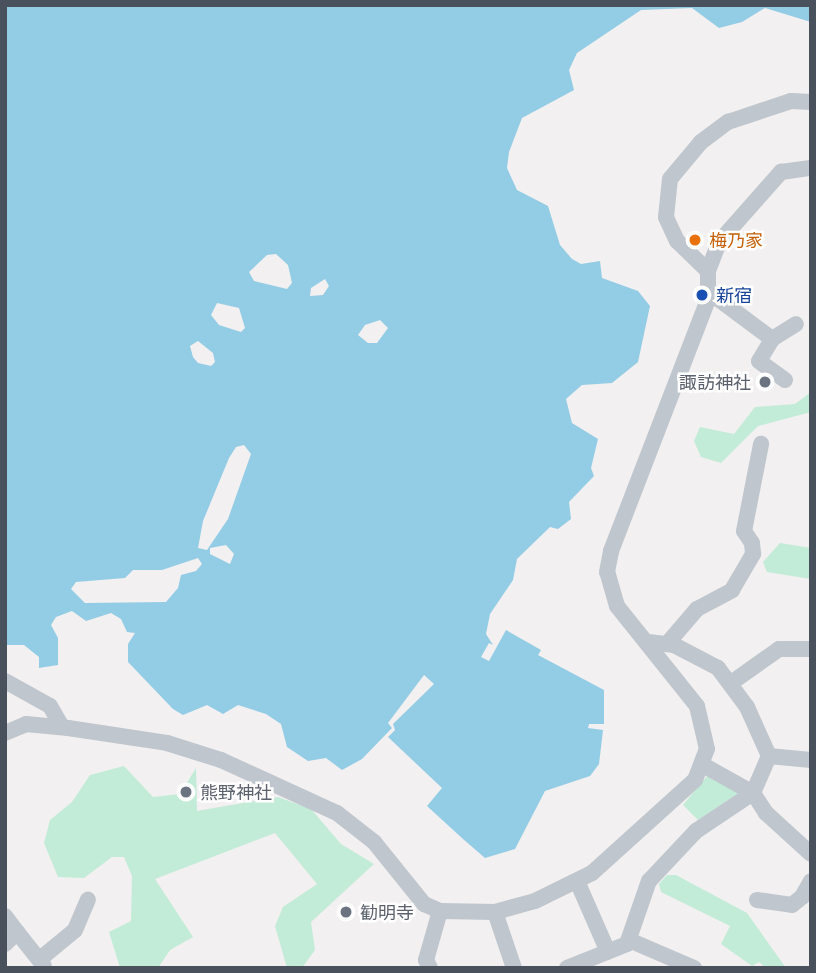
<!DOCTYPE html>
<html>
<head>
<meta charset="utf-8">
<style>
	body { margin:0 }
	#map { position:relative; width:816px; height:973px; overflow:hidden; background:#f2f0f0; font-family:Barlow,"Noto Sans JP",sans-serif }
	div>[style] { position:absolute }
	.green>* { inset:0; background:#c2ecd7 }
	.water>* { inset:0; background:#93cce5 }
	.pier>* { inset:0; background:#f2f0f0 }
	.minor>* { height:16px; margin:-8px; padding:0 8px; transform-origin:8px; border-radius:8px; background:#bfc6cd }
	.dots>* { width:19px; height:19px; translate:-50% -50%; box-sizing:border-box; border:4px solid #fff; border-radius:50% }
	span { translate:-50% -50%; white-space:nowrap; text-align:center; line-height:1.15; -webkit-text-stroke:5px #fff; paint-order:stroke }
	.food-label { font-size:18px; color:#c56008 }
	.left { translate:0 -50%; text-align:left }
	.transit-label { font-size:18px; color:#164399 }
	.worship-label { font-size:18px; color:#5b616d }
	.right { translate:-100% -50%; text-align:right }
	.frame { position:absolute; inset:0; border:7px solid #49515c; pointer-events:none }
</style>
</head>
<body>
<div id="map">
	<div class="green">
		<div style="clip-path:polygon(811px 392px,811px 412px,758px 426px,721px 463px,701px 457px,694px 441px,700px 427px,734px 434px,755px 407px,795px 404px)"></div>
		<div style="clip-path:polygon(780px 543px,811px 548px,811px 579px,767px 572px,763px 562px)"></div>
		<div style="clip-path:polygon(124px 766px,153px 797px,180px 794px,196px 768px,197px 811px,278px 797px,311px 809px,341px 844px,374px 864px,311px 922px,315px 950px,302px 968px,287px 968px,275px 926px,283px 907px,317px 884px,275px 833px,155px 879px,193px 937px,170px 950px,158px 968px,120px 968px,109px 932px,131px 921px,132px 876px,124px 857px,112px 857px,84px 878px,58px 877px,44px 843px,50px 820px,72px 802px,90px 775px)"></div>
		<div style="clip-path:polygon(708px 775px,740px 792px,698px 820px,683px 805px)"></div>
		<div style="clip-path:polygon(667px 875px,676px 875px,747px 913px,786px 968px,766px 968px,759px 962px,752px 966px,721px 944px,730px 926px,661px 892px,659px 884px)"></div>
	</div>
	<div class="water">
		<div style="clip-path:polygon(evenodd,5px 5px,811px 5px,811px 22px,765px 8px,742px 22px,719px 28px,692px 8px,641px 10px,577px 53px,569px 70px,574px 90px,522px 118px,509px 152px,507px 168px,517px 190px,548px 206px,560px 245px,572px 259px,581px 264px,600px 261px,602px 278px,638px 291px,650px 306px,638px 362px,612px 383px,582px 385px,566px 399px,572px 423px,598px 439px,591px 468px,594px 476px,569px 502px,571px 519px,558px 529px,550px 527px,517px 559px,513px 580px,490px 614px,486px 634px,493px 645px,489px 643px,481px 657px,489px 661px,506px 630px,541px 650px,538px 655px,604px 690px,604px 724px,589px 724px,588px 728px,603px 730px,599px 764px,590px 776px,545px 791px,515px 849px,485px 858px,463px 839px,427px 806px,442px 788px,388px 737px,395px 730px,393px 724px,434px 684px,424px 675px,388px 723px,392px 728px,362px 759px,342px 770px,326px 758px,308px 761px,287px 747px,281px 724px,266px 714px,238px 705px,223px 714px,207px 705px,183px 715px,173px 709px,128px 662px,128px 644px,135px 633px,127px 632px,121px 619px,111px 613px,86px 621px,72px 611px,56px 617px,51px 625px,58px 638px,58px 665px,39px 668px,39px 657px,24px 645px,5px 645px,5px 5px,276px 254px,288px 265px,292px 283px,287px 289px,254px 281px,249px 272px,267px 255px,276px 254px,5px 5px,325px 279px,329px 286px,323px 295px,310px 296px,311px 288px,325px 279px,5px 5px,217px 303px,239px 308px,245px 328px,241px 332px,219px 325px,211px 315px,217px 303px,5px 5px,380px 320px,388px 328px,377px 343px,368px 343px,358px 335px,365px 325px,380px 320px,5px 5px,198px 341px,213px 353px,215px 362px,211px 366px,198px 363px,193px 357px,190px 346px,198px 341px,5px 5px,226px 545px,234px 554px,230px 564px,210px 554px,210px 548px,226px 545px,5px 5px,198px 558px,202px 564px,196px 571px,181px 575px,178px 588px,166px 602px,85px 603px,71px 589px,76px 582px,125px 578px,133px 570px,162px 570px,198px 558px)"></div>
	</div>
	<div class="pier">
		<div style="clip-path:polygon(244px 445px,251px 454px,228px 519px,207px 550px,198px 548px,203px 521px,229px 458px,236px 447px)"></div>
	</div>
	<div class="minor">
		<div style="left:708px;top:271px;width:43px;rotate:-135.9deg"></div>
		<div style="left:677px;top:241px;width:26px;rotate:-115deg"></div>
		<div style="left:666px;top:217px;width:38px;rotate:-84deg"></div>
		<div style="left:670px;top:179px;width:48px;rotate:-50deg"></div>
		<div style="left:701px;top:142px;width:34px;rotate:-37deg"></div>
		<div style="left:728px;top:122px;width:66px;rotate:-18.4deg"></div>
		<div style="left:791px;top:101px;width:20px;rotate:3deg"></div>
		<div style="left:709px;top:292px;width:79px;rotate:36.7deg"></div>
		<div style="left:785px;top:380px;width:32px;rotate:-144deg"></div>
		<div style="left:759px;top:361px;width:26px;rotate:-59deg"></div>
		<div style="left:772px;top:339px;width:28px;rotate:-32deg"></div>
		<div style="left:667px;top:644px;width:46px;rotate:-49.4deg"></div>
		<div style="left:697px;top:609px;width:40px;rotate:-28deg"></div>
		<div style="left:732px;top:590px;width:42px;rotate:-59.7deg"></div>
		<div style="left:753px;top:554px;width:11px;rotate:-95deg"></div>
		<div style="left:752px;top:543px;width:14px;rotate:-124deg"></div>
		<div style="left:744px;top:531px;width:89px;rotate:-78.9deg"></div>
		<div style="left:5px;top:681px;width:51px;rotate:29.1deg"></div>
		<div style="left:50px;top:706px;width:24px;rotate:60deg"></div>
		<div style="left:731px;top:683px;width:59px;rotate:-35.3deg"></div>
		<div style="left:779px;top:649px;width:32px"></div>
		<div style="left:5px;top:733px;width:23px;rotate:-23deg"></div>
		<div style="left:26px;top:724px;width:42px;rotate:5.4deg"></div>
		<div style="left:68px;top:728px;width:100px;rotate:8.6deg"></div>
		<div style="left:167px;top:743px;width:57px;rotate:17.5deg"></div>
		<div style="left:221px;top:760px;width:128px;rotate:24.6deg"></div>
		<div style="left:337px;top:813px;width:47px;rotate:38.1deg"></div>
		<div style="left:374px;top:842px;width:80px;rotate:51.1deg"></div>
		<div style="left:424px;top:904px;width:17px;rotate:24deg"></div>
		<div style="left:440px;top:911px;width:55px;rotate:1deg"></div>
		<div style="left:495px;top:912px;width:41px;rotate:-15.4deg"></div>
		<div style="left:535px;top:901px;width:64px;rotate:-26.2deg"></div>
		<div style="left:592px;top:873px;width:139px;rotate:-42.1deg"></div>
		<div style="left:695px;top:780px;width:33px;rotate:-69deg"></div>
		<div style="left:707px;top:749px;width:44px;rotate:-103.1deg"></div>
		<div style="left:697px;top:706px;width:128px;rotate:-128.7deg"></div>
		<div style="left:617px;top:606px;width:35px;rotate:-106deg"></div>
		<div style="left:607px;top:572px;width:21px;rotate:-79deg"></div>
		<div style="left:611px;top:551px;width:270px;rotate:-68.9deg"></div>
		<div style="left:708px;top:299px;width:28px;rotate:-90deg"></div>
		<div style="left:708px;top:271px;width:31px;rotate:-69deg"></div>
		<div style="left:719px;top:242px;width:94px;rotate:-48.5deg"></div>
		<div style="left:781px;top:172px;width:30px;rotate:-8deg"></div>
		<div style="left:769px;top:756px;width:42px;rotate:5.4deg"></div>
		<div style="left:703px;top:765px;width:57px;rotate:29.2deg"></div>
		<div style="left:753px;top:793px;width:24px;rotate:57deg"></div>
		<div style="left:766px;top:813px;width:61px;rotate:42.3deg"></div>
		<div style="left:577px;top:881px;width:77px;rotate:66.4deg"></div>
		<div style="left:757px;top:900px;width:35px;rotate:8deg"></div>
		<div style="left:792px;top:905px;width:13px;rotate:-39deg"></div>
		<div style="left:802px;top:897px;width:18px;rotate:-61deg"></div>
		<div style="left:495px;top:912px;width:59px;rotate:71.3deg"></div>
		<div style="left:5px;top:916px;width:20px;rotate:53deg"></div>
		<div style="left:17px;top:932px;width:17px;rotate:135deg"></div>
		<div style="left:17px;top:932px;width:43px;rotate:51.5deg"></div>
		<div style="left:629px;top:940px;width:71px;rotate:23.3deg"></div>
		<div style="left:40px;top:959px;width:45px;rotate:-39.6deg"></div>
		<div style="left:75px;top:930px;width:33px;rotate:-67deg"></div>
		<div style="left:430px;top:968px;width:9px;rotate:-117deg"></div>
		<div style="left:426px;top:960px;width:51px;rotate:-74.1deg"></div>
		<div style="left:567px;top:968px;width:65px;rotate:-21.8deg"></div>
		<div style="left:627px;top:944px;width:67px;rotate:-70.8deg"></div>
		<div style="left:649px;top:881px;width:69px;rotate:-46.8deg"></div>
		<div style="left:696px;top:831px;width:69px;rotate:-33.7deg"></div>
		<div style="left:753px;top:793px;width:40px;rotate:-66.6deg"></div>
		<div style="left:769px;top:756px;width:54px;rotate:-114.2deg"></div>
		<div style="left:747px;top:707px;width:49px;rotate:-126.6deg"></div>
		<div style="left:718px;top:668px;width:50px;rotate:-152.4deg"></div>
		<div style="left:674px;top:645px;width:26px;rotate:-173deg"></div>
	</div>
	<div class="dots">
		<div style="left:695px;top:240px;background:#e8710a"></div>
		<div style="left:702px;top:295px;background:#1a4fb4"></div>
		<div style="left:765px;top:382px;background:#6b7280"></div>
		<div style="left:186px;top:792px;background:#6b7280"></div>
		<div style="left:346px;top:912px;background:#6b7280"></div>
	</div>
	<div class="food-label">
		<span class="left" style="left:709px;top:240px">梅乃家</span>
	</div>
	<div class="transit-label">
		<span class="left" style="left:716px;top:295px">新宿</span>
	</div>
	<div class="worship-label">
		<span class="right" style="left:751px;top:382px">諏訪神社</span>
		<span class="left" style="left:200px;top:792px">熊野神社</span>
		<span class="left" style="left:360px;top:912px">勧明寺</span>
	</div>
	<div class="frame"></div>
</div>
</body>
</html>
